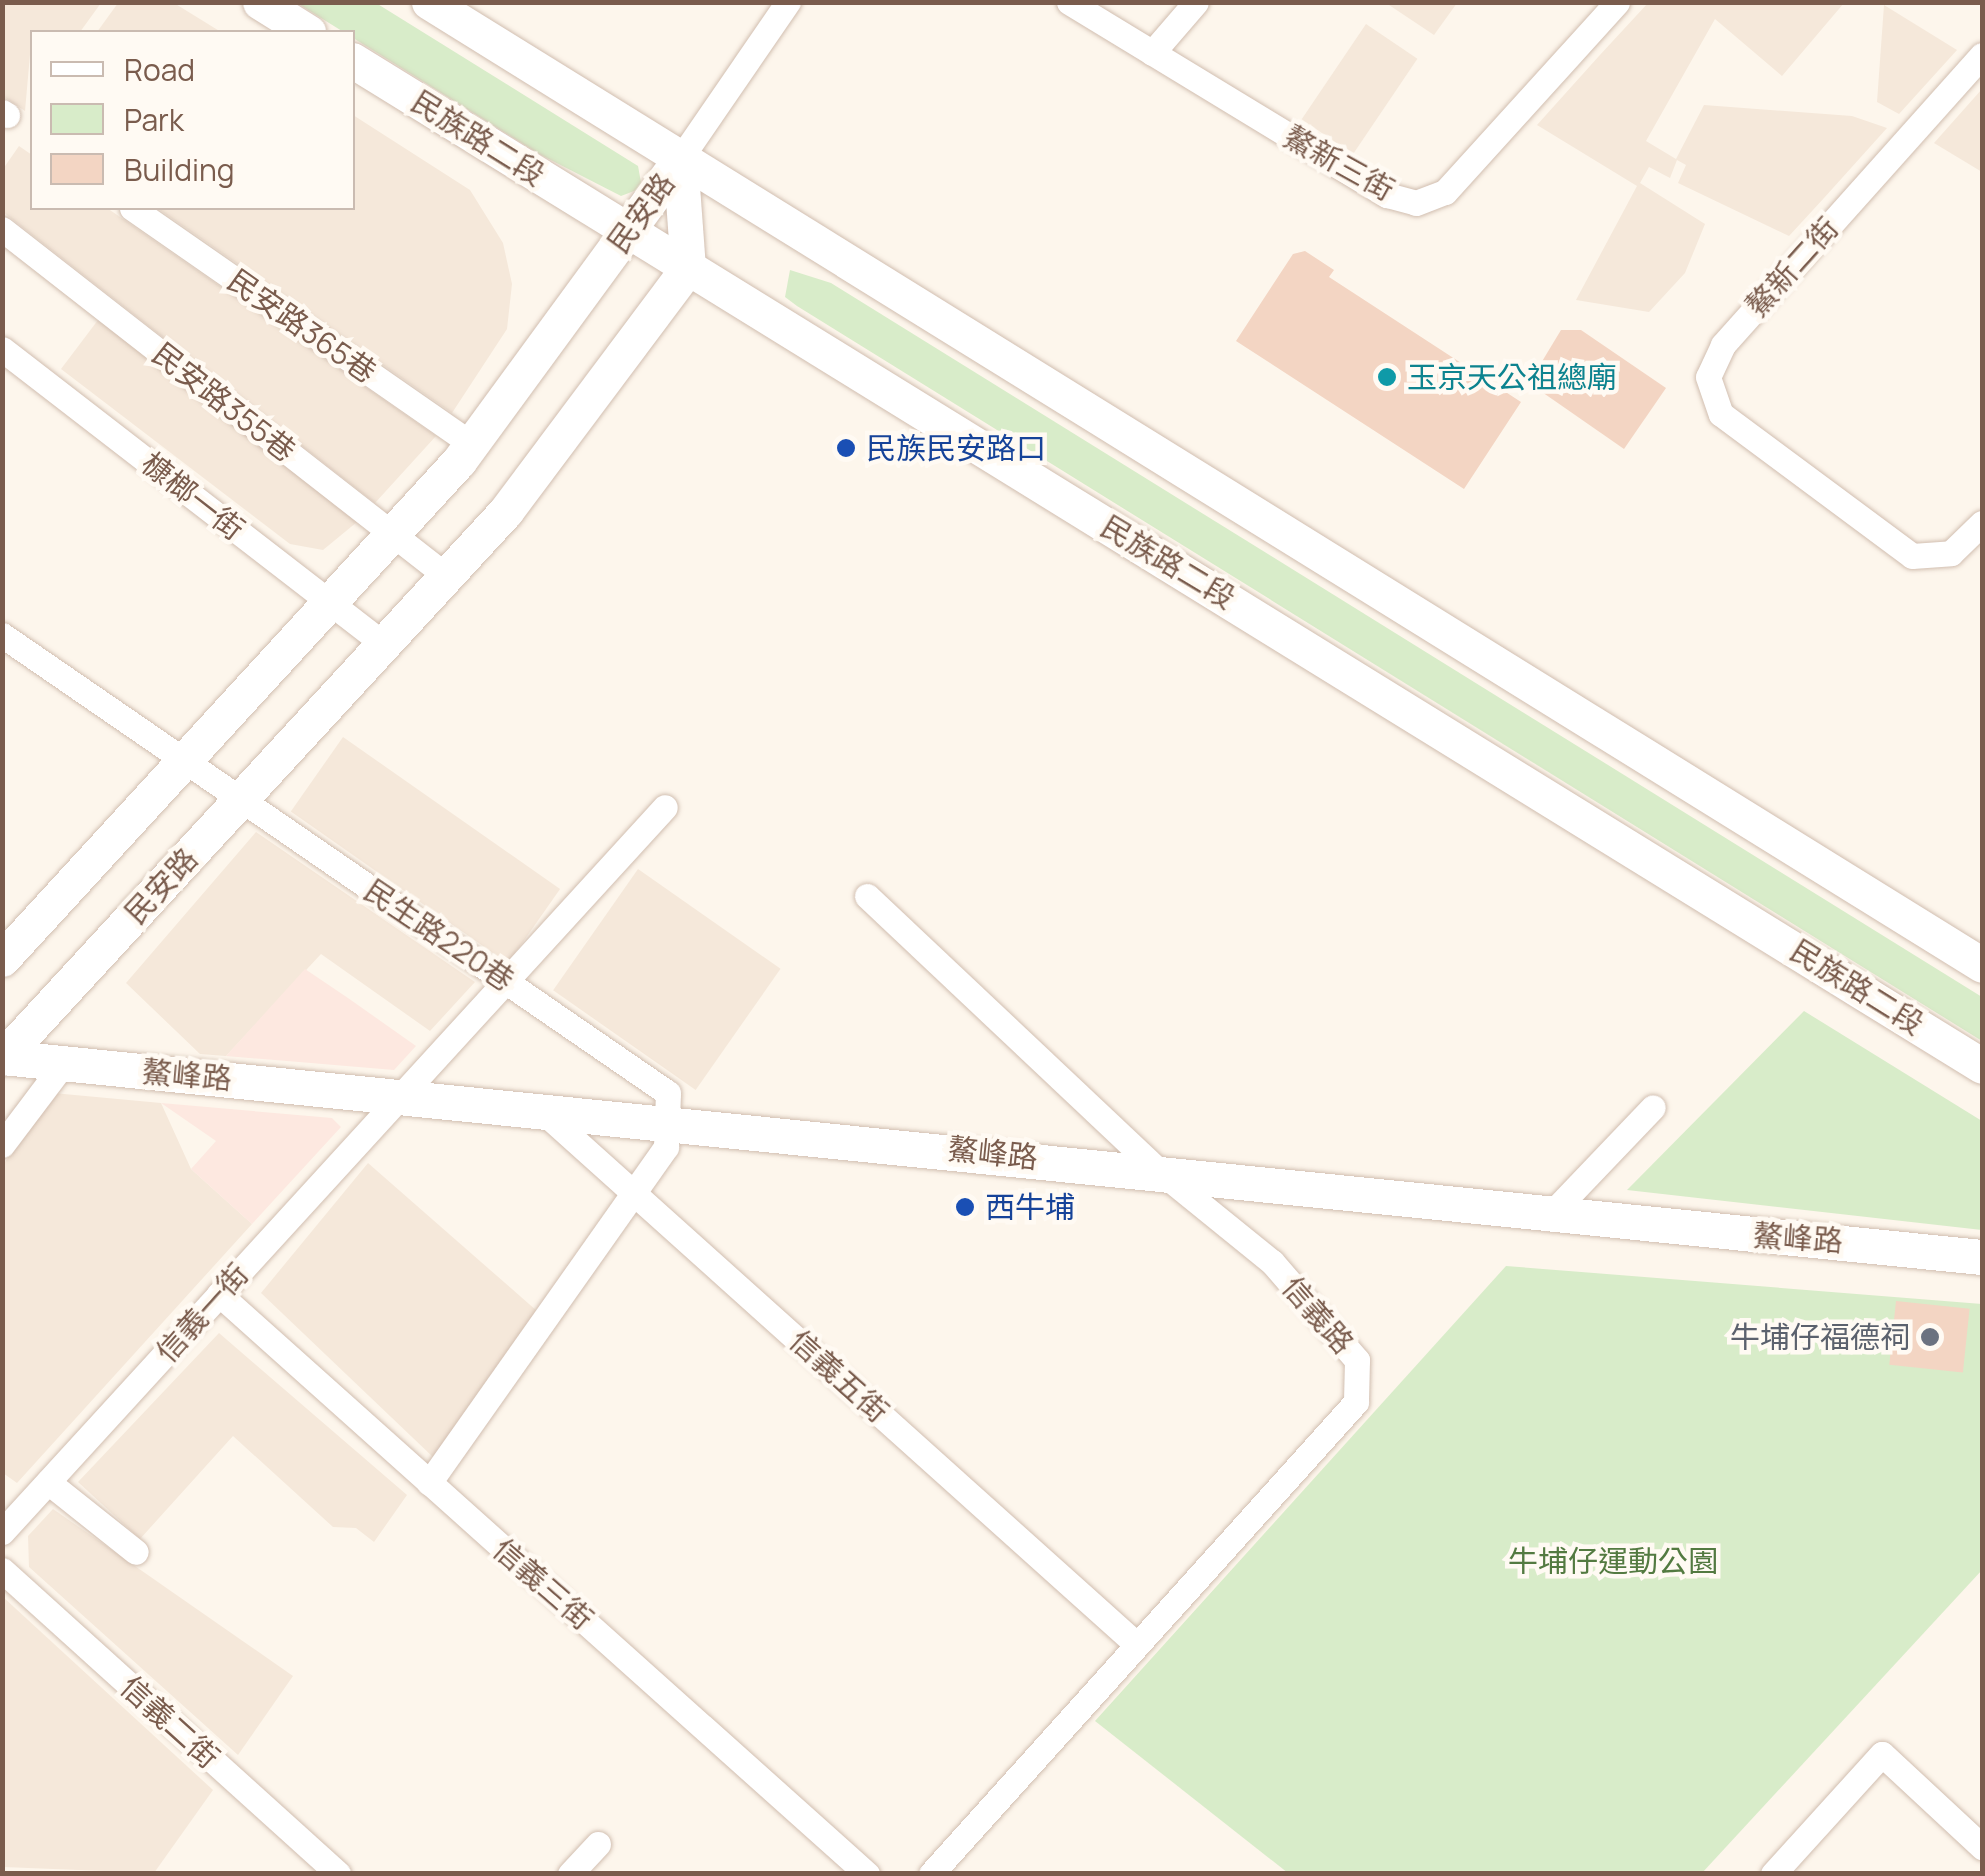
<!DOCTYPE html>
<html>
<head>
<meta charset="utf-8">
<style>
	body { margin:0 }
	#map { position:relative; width:1985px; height:1876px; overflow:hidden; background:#fdf6ec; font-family:Manrope,"Noto Sans TC",sans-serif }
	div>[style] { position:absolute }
	.residential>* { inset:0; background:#f5e8da; transform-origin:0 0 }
	.commercial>* { inset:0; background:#fde8e0 }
	.green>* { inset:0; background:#d8ecc9 }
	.building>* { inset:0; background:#f3d5c3; transform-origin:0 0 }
	.roads { filter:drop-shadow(0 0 2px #d1beb0) drop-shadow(0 0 2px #d1beb0) }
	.street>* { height:25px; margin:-12.5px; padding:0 12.5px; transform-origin:12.5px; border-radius:12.5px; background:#fff }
	.secondary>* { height:35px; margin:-17.5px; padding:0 17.5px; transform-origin:17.5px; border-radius:17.5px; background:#fff }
	.dots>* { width:28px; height:28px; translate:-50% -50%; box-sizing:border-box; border:5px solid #fffaf3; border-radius:50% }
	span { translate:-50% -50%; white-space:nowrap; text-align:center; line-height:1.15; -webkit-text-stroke:9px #fffaf3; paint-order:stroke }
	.street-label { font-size:30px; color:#7a5c4d }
	.culture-label { font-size:30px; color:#0d838f }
	.left { translate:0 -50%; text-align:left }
	.transit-label { font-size:30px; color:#164399 }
	.worship-label { font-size:30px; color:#5b616d }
	.right { translate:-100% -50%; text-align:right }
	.park-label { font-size:30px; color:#537a41 }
	.frame { position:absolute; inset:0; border:5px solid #7a5c4d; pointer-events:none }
	.legend { position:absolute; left:30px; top:30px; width:325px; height:180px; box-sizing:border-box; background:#fffaf3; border:2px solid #cabbb1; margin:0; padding:12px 18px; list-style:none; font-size:30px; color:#7a5c4d }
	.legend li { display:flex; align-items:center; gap:20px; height:50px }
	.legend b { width:50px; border:2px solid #cabbb1 }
</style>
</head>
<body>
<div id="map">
	<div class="residential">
		<div style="clip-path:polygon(3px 2px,101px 3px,80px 32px,32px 32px,25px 111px,3px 96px)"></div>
		<div style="clip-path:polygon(118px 3px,174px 3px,221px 32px,97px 32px)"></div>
		<div style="clip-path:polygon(1386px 3px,1457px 2px,1457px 3px,1434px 35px)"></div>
		<div style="clip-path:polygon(1844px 3px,1782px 76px,1715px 19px,1646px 141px,1676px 159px,1704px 105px,1852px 116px,1887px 128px,1824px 198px,1789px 236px,1678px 183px,1686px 165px,1677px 160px,1670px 178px,1649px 167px,1640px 183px,1705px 224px,1685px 273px,1649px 312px,1576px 300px,1637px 186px,1537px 125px,1599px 56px,1648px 3px)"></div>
		<div style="clip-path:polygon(1884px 5px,1957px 50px,1899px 114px,1877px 102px)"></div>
		<div style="left:1366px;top:24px;width:62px;height:115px;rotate:34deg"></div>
		<div style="clip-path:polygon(1982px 89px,1982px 172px,1934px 143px)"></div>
		<div style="clip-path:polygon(353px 115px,470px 190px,503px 243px,512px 284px,507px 329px,452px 413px,157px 208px,352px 208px)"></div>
		<div style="clip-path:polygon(19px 146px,32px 155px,32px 208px,107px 208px,436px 436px,375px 503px,3px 212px,3px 169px)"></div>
		<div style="clip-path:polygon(98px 320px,123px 339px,357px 522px,323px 550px,290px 544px,61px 369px)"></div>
		<div style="left:343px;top:737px;width:265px;height:91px;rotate:35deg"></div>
		<div style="clip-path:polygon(256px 832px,475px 982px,430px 1031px,321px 954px,226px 1056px,200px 1054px,126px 983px)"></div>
		<div style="left:638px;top:869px;width:174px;height:148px;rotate:35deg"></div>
		<div style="clip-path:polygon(53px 1093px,161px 1103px,191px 1169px,252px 1224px,17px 1483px,3px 1473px,3px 1165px)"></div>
		<div style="clip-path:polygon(368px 1163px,537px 1311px,434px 1458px,261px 1293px)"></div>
		<div style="clip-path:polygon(219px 1333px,407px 1495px,374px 1542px,356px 1528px,333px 1527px,233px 1436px,140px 1539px,78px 1482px)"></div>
		<div style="clip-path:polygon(53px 1509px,293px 1676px,238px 1755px,29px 1567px,28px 1536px)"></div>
		<div style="clip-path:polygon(3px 1597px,213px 1790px,154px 1873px,3px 1867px)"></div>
	</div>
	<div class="commercial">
		<div style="clip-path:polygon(305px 969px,348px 998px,416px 1046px,394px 1070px,226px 1056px)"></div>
		<div style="clip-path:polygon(161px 1103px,332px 1118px,341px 1127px,252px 1224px,191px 1169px,216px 1141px)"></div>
	</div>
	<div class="green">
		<div style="clip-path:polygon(297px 3px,376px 3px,638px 166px,642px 188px,621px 196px,541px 155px)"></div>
		<div style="clip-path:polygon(790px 270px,831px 283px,1982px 997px,1982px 1041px,797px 306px,785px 297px)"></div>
		<div style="clip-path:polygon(1804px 1011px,1982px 1121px,1982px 1230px,1627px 1190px)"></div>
		<div style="clip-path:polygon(1506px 1266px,1982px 1304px,1982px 1570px,1702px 1873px,1288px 1873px,1095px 1721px)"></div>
	</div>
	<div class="building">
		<div style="clip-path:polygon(1305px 251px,1334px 270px,1329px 277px,1521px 402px,1464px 489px,1236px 341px,1293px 254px)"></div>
		<div style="clip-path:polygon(1561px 330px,1581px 330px,1666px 388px,1624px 449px,1529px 383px)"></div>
		<div style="left:1896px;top:1301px;width:74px;height:64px;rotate:6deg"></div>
	</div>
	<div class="roads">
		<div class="street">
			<div style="left:1069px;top:2px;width:372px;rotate:31.3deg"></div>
			<div style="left:1387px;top:195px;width:30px;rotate:15deg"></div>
			<div style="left:1416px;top:203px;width:31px;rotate:-21deg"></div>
			<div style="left:1445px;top:192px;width:256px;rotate:-47.8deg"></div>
			<div style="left:1152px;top:53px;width:67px;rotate:-49.2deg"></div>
			<div style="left:1982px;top:55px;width:389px;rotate:131.8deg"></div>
			<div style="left:1723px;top:345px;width:35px;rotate:115deg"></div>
			<div style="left:1708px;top:377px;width:39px;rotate:71deg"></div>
			<div style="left:1721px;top:414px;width:238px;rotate:36.6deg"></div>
			<div style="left:1912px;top:556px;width:39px;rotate:-4deg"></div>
			<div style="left:1951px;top:553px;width:43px;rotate:-44.1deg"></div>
			<div style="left:2px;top:112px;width:6px;rotate:31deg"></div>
			<div style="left:680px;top:159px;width:191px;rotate:-55.5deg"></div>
			<div style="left:132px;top:208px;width:414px;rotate:34.8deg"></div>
			<div style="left:2px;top:229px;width:562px;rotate:37.99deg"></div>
			<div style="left:2px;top:349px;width:481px;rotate:37.7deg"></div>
			<div style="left:2px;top:635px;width:808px;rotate:34.52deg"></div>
			<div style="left:668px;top:1093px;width:54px;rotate:92.1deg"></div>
			<div style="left:666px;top:1147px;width:411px;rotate:125.2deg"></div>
			<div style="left:867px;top:896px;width:398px;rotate:43.3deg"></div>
			<div style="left:1157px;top:1169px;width:148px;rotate:39deg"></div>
			<div style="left:1272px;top:1262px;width:130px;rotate:49.1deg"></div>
			<div style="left:1357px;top:1360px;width:42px;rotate:91.4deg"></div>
			<div style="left:1356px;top:1402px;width:635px;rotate:132deg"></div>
			<div style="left:540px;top:1109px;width:801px;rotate:41.91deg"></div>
			<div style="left:2px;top:1145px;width:101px;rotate:-53deg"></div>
			<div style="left:1547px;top:1218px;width:153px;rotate:-46.3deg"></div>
			<div style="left:219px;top:1294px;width:870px;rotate:41.83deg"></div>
			<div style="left:48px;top:1482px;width:112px;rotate:38.5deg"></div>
			<div style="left:2px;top:1532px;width:982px;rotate:-47.56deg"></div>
			<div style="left:2px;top:1570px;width:453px;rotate:42.1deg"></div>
			<div style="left:570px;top:1874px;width:41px;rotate:-47deg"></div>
			<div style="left:1773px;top:1874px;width:162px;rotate:-47.8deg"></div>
			<div style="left:1882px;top:1754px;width:137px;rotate:42.9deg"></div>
		</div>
		<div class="secondary">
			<div style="left:260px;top:2px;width:57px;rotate:32deg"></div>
			<div style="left:429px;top:2px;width:1827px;rotate:31.8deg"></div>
			<div style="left:352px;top:60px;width:1915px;rotate:31.68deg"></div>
			<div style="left:2px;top:959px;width:676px;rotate:-47.46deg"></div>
			<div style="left:459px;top:461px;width:374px;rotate:-53.8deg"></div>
			<div style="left:2px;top:1057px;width:1990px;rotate:5.77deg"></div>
			<div style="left:2px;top:1058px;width:744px;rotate:-47.34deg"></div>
			<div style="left:506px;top:511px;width:304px;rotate:-53.2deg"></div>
			<div style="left:688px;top:268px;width:109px;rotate:-94.2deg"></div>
		</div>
	</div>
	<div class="dots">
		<div style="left:1387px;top:377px;background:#0f9aa8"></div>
		<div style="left:846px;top:448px;background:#1a4fb4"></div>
		<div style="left:965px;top:1207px;background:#1a4fb4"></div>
		<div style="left:1930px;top:1337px;background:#6b7280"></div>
	</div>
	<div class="street-label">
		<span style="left:478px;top:138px;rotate:32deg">民族路二段</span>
		<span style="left:1339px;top:163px;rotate:29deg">鰲新三街</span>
		<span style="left:641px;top:213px;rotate:-54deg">民安路</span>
		<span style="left:1792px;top:267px;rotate:-48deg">鰲新二街</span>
		<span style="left:302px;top:326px;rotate:35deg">民安路365巷</span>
		<span style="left:224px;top:402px;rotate:38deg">民安路355巷</span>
		<span style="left:193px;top:496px;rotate:38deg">槺榔一街</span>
		<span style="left:1168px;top:562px;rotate:31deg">民族路二段</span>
		<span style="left:161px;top:886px;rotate:-47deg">民安路</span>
		<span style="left:439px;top:935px;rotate:34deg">民生路220巷</span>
		<span style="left:1857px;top:987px;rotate:32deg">民族路二段</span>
		<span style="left:187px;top:1075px;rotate:5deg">鰲峰路</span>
		<span style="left:993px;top:1153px;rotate:6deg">鰲峰路</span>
		<span style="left:1798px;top:1238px;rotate:4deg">鰲峰路</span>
		<span style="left:202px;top:1313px;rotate:-48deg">信義一街</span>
		<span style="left:1318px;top:1315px;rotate:49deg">信義路</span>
		<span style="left:839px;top:1376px;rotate:42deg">信義五街</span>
		<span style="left:543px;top:1584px;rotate:41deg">信義三街</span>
		<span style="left:170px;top:1722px;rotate:42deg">信義二街</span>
	</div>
	<div class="culture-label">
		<span class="left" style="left:1407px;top:377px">玉京天公祖總廟</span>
	</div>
	<div class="transit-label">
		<span class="left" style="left:866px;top:448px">民族民安路口</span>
		<span class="left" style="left:985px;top:1207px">西牛埔</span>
	</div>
	<div class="worship-label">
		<span class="right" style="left:1910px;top:1337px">牛埔仔福德祠</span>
	</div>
	<div class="park-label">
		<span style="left:1613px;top:1561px">牛埔仔運動公園</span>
	</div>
	<div class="frame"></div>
	<ul class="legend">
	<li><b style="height:12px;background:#fff"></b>Road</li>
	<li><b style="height:28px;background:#d8ecc9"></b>Park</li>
	<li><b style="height:28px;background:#f3d5c3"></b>Building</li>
	</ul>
</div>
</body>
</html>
